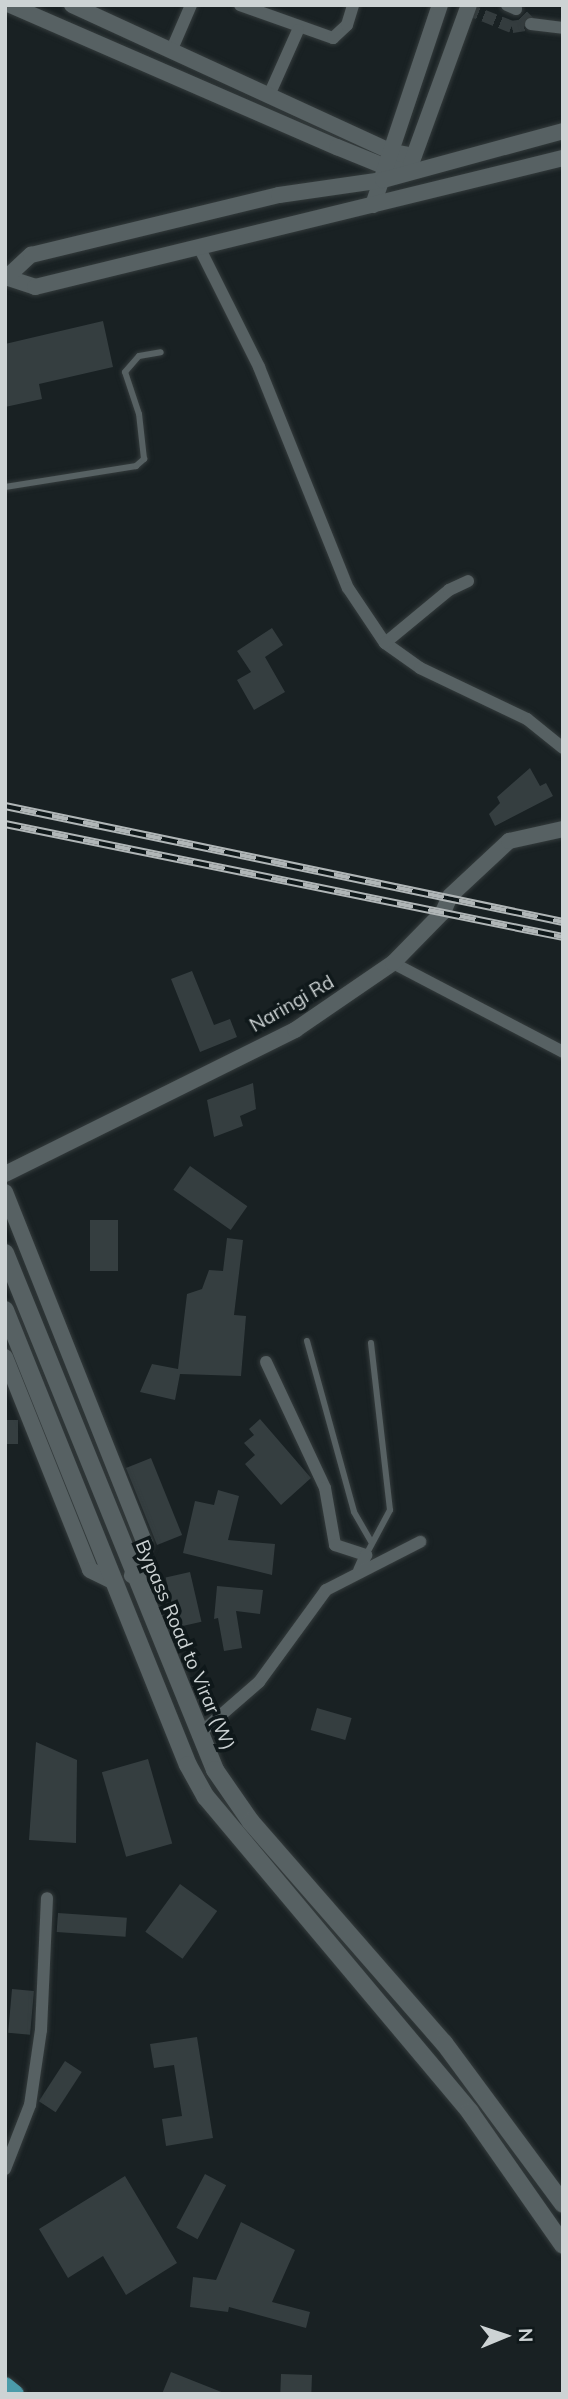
<!DOCTYPE html>
<html>
<head>
<meta charset="utf-8">
<style>
	body { margin:0 }
	#map { position:relative; width:568px; height:2399px; overflow:hidden; background:#192123; font-family:Mulish,sans-serif }
	div>[style] { position:absolute }
	.building>* { inset:0; background:#353e40; transform-origin:0 0 }
	.minor-tunnel>* { height:12px; margin-top:-6px; transform-origin:0; background:repeating-linear-gradient(90deg,#343c3e 0 12px,transparent 0 18px) }
	.roads { filter:drop-shadow(0 0 2px #343b3c) drop-shadow(0 0 2px #343b3c) }
	.service>* { height:6px; margin:-3px; padding:0 3px; transform-origin:3px; border-radius:3px; background:#576163 }
	.minor>* { height:12px; margin:-6px; padding:0 6px; transform-origin:6px; border-radius:6px; background:#576163 }
	.tertiary>* { height:16px; margin:-8px; padding:0 8px; transform-origin:8px; border-radius:8px; background:#576163 }
	.secondary>* { height:18px; margin:-9px; padding:0 9px; transform-origin:9px; border-radius:9px; background:#576163 }
	.primary>* { height:18px; margin:-9px; padding:0 9px; transform-origin:9px; border-radius:9px; background:#4b9ba9 }
	.rail>* { height:8px; margin-top:-4px; transform-origin:0; background:repeating-linear-gradient(90deg,#0f181a 0 16px,#b0b6b7 0 32px); box-sizing:border-box; border-block:2px solid #b0b6b7 }
	span { translate:-50% -50%; white-space:nowrap; text-align:center; line-height:1.15; -webkit-text-stroke:7px #0f181a; paint-order:stroke }
	.street-label { font-size:19px; color:#cdd3d4 }
	.frame { position:absolute; inset:0; border:7px solid #cdd3d4; pointer-events:none }
	.north { position:absolute; left:470px; top:2301px; width:70px; height:70px; -webkit-text-stroke:5px #0f181a; paint-order:stroke; rotate:88deg; font-size:19px; font-weight:700; line-height:28px; text-align:center; color:#cdd3d4 }
	.north::after { content:''; display:block; margin:auto; width:24px; height:32px; background:#cdd3d4; clip-path:polygon(50% 0,100% 100%,50% 72%,0 100%) }
</style>
</head>
<body>
<div id="map">
	<div class="building">
		<div style="clip-path:polygon(103px 321px,113px 367px,39px 384px,42px 399px,5px 407px,5px 344px)"></div>
		<div style="clip-path:polygon(272px 628px,283px 645px,265px 657px,285px 692px,254px 710px,237px 680px,251px 672px,237px 651px)"></div>
		<div style="clip-path:polygon(530px 768px,540px 786px,546px 783px,553px 796px,495px 826px,489px 814px,500px 803px,497px 797px)"></div>
		<div style="clip-path:polygon(192px 971px,214px 1025px,230px 1019px,237px 1037px,200px 1052px,171px 979px)"></div>
		<div style="clip-path:polygon(253px 1083px,256px 1109px,240px 1116px,243px 1126px,214px 1137px,207px 1100px)"></div>
		<div style="left:190px;top:1166px;width:70px;height:29px;rotate:35deg"></div>
		<div style="left:90px;top:1220px;width:28px;height:51px"></div>
		<div style="clip-path:polygon(227px 1238px,243px 1240px,234px 1315px,246px 1316px,241px 1376px,180px 1374px,175px 1400px,140px 1392px,152px 1364px,178px 1369px,187px 1294px,202px 1289px,209px 1270px,223px 1271px)"></div>
		<div style="clip-path:polygon(260px 1419px,311px 1478px,281px 1505px,245px 1464px,255px 1455px,244px 1443px,254px 1435px,249px 1429px)"></div>
		<div style="left:5px;top:1420px;width:13px;height:24px"></div>
		<div style="left:151px;top:1458px;width:83px;height:27px;rotate:68deg"></div>
		<div style="clip-path:polygon(218px 1490px,239px 1496px,228px 1540px,275px 1544px,272px 1575px,183px 1553px,195px 1501px,214px 1505px)"></div>
		<div style="left:190px;top:1572px;width:51px;height:25px;rotate:77deg"></div>
		<div style="clip-path:polygon(217px 1586px,263px 1590px,260px 1614px,236px 1611px,242px 1648px,224px 1651px,218px 1618px,214px 1619px)"></div>
		<div style="left:317px;top:1708px;width:36px;height:23px;rotate:16deg"></div>
		<div style="clip-path:polygon(36px 1742px,77px 1760px,76px 1843px,29px 1840px)"></div>
		<div style="left:148px;top:1759px;width:88px;height:48px;rotate:74deg"></div>
		<div style="left:180px;top:1884px;width:46px;height:59px;rotate:36deg"></div>
		<div style="left:58px;top:1913px;width:69px;height:19px;rotate:4deg"></div>
		<div style="left:12px;top:1989px;width:22px;height:44px;rotate:5deg"></div>
		<div style="clip-path:polygon(197px 2037px,213px 2138px,166px 2146px,162px 2119px,182px 2116px,174px 2065px,154px 2068px,150px 2044px)"></div>
		<div style="left:65px;top:2061px;width:20px;height:48px;rotate:33deg"></div>
		<div style="left:205px;top:2174px;width:24px;height:61px;rotate:28deg"></div>
		<div style="clip-path:polygon(125px 2176px,177px 2263px,126px 2295px,103px 2256px,68px 2278px,39px 2229px)"></div>
		<div style="clip-path:polygon(241px 2222px,295px 2250px,272px 2302px,310px 2312px,306px 2328px,229px 2307px,228px 2312px,190px 2307px,193px 2277px,216px 2280px)"></div>
		<div style="clip-path:polygon(171px 2372px,224px 2393px,223px 2394px,162px 2394px)"></div>
		<div style="left:281px;top:2374px;width:31px;height:20px;rotate:2deg"></div>
	</div>
	<div class="minor-tunnel">
		<div style="left:467px;top:9px;width:48px;rotate:21.8deg"></div>
		<div style="left:512px;top:27px;width:19px;rotate:-9deg"></div>
		<div style="left:531px;top:24px;width:21px;rotate:-135deg"></div>
	</div>
	<div class="roads">
		<div class="service">
			<div style="left:5px;top:487px;width:133px;rotate:-9.1deg"></div>
			<div style="left:136px;top:466px;width:11px;rotate:-41deg"></div>
			<div style="left:144px;top:459px;width:45px;rotate:-96.3deg"></div>
			<div style="left:139px;top:414px;width:44px;rotate:-108.4deg"></div>
			<div style="left:125px;top:372px;width:21px;rotate:-49deg"></div>
			<div style="left:139px;top:356px;width:22px;rotate:-10deg"></div>
			<div style="left:307px;top:1341px;width:177px;rotate:74.6deg"></div>
			<div style="left:354px;top:1512px;width:34px;rotate:60deg"></div>
			<div style="left:366px;top:1555px;width:51px;rotate:-61.9deg"></div>
			<div style="left:390px;top:1510px;width:168px;rotate:-96.5deg"></div>
		</div>
		<div class="minor">
			<div style="left:240px;top:5px;width:99px;rotate:19.5deg"></div>
			<div style="left:333px;top:38px;width:19px;rotate:-43deg"></div>
			<div style="left:347px;top:25px;width:21px;rotate:-73deg"></div>
			<div style="left:507px;top:5px;width:10px;rotate:24deg"></div>
			<div style="left:531px;top:24px;width:32px;rotate:7deg"></div>
			<div style="left:172px;top:49px;width:48px;rotate:-66.6deg"></div>
			<div style="left:270px;top:93px;width:69px;rotate:-66deg"></div>
			<div style="left:200px;top:249px;width:132px;rotate:63.4deg"></div>
			<div style="left:259px;top:367px;width:238px;rotate:68.1deg"></div>
			<div style="left:348px;top:588px;width:66px;rotate:56.1deg"></div>
			<div style="left:385px;top:643px;width:43px;rotate:35.5deg"></div>
			<div style="left:420px;top:668px;width:119px;rotate:25.5deg"></div>
			<div style="left:527px;top:719px;width:46px;rotate:38.9deg"></div>
			<div style="left:385px;top:643px;width:83px;rotate:-39.6deg"></div>
			<div style="left:449px;top:590px;width:21px;rotate:-25deg"></div>
			<div style="left:393px;top:963px;width:192px;rotate:27.6deg"></div>
			<div style="left:266px;top:1362px;width:139px;rotate:64.9deg"></div>
			<div style="left:325px;top:1488px;width:58px;rotate:80deg"></div>
			<div style="left:335px;top:1545px;width:33px;rotate:18deg"></div>
			<div style="left:366px;top:1555px;width:17px;rotate:114deg"></div>
			<div style="left:198px;top:1735px;width:81px;rotate:-41deg"></div>
			<div style="left:259px;top:1682px;width:114px;rotate:-53.9deg"></div>
			<div style="left:326px;top:1590px;width:106px;rotate:-27.1deg"></div>
			<div style="left:5px;top:2169px;width:69px;rotate:-68.7deg"></div>
			<div style="left:30px;top:2105px;width:76px;rotate:-81.7deg"></div>
			<div style="left:41px;top:2030px;width:132px;rotate:-87.4deg"></div>
		</div>
		<div class="tertiary">
			<div style="left:10px;top:5px;width:357px;rotate:23.5deg"></div>
			<div style="left:337px;top:147px;width:53px;rotate:22.2deg"></div>
			<div style="left:386px;top:167px;width:24px;rotate:2deg"></div>
			<div style="left:72px;top:5px;width:352px;rotate:24.7deg"></div>
			<div style="left:392px;top:152px;width:22px;rotate:10deg"></div>
			<div style="left:411px;top:164px;width:169px;rotate:-70deg"></div>
			<div style="left:373px;top:205px;width:211px;rotate:-71.5deg"></div>
			<div style="left:5px;top:277px;width:32px;rotate:18deg"></div>
			<div style="left:35px;top:287px;width:544px;rotate:-13.73deg"></div>
			<div style="left:7px;top:277px;width:33px;rotate:-43deg"></div>
			<div style="left:31px;top:255px;width:255px;rotate:-13.6deg"></div>
			<div style="left:279px;top:195px;width:105px;rotate:-8.2deg"></div>
			<div style="left:383px;top:180px;width:187px;rotate:-15.2deg"></div>
			<div style="left:5px;top:1174px;width:324px;rotate:-26.4deg"></div>
			<div style="left:295px;top:1030px;width:119px;rotate:-34.4deg"></div>
			<div style="left:393px;top:963px;width:71px;rotate:-45.6deg"></div>
			<div style="left:443px;top:912px;width:17px;rotate:-66deg"></div>
			<div style="left:450px;top:896px;width:81px;rotate:-43deg"></div>
			<div style="left:509px;top:841px;width:55px;rotate:-12.5deg"></div>
			<div style="left:5px;top:1192px;width:378px;rotate:68.3deg"></div>
			<div style="left:145px;top:1543px;width:35px;rotate:112deg"></div>
			<div style="left:5px;top:1357px;width:229px;rotate:68.2deg"></div>
			<div style="left:90px;top:1570px;width:28px;rotate:26deg"></div>
		</div>
		<div class="secondary">
			<div style="left:5px;top:1253px;width:558px;rotate:67.89deg"></div>
			<div style="left:215px;top:1770px;width:63px;rotate:55.3deg"></div>
			<div style="left:251px;top:1822px;width:293px;rotate:48.9deg"></div>
			<div style="left:444px;top:2043px;width:200px;rotate:53.5deg"></div>
			<div style="left:5px;top:1310px;width:490px;rotate:68.1deg"></div>
			<div style="left:188px;top:1765px;width:37px;rotate:61deg"></div>
			<div style="left:206px;top:1797px;width:411px;rotate:50deg"></div>
			<div style="left:470px;top:2112px;width:162px;rotate:55deg"></div>
		</div>
		<div class="primary">
			<div style="left:5px;top:2386px;width:13px;rotate:39deg"></div>
		</div>
	</div>
	<div class="rail">
		<div style="left:5px;top:806px;width:570px;rotate:11.74deg"></div>
		<div style="left:5px;top:824px;width:569px;rotate:11.45deg"></div>
	</div>
	<div class="street-label">
		<span style="left:292px;top:1004px;rotate:-30deg">Naringi Rd</span>
		<span style="left:185px;top:1645px;rotate:67deg">Bypass Road to Virar (W)</span>
	</div>
	<div class="frame"></div>
	<div class="north">N</div>
</div>
</body>
</html>
